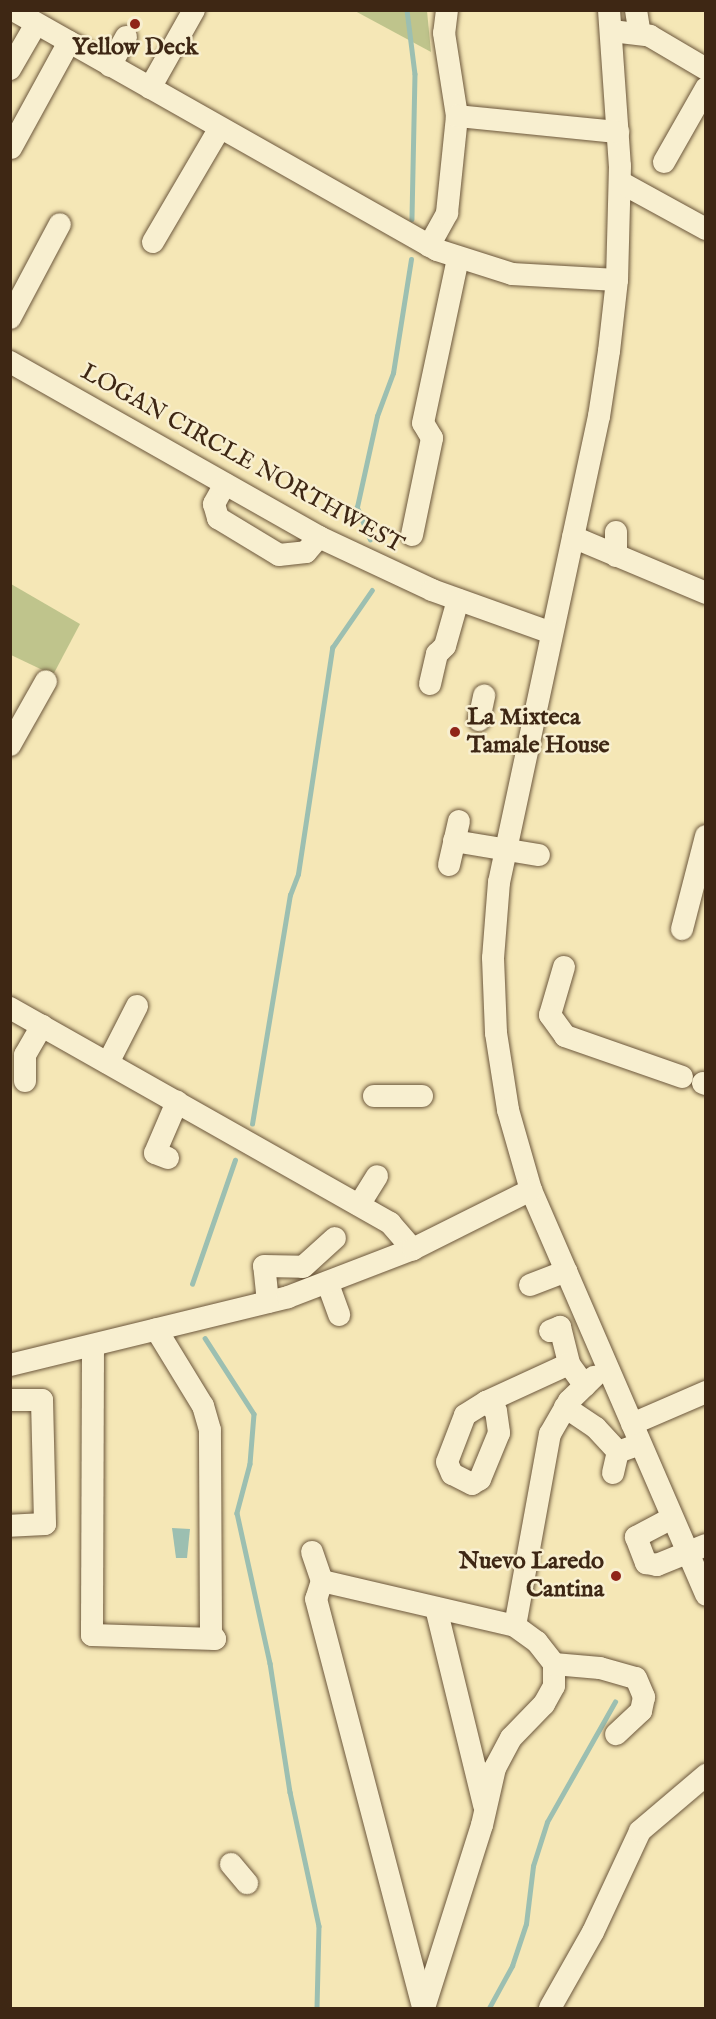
<!DOCTYPE html>
<html>
<head>
<meta charset="utf-8">
<style>
	body { margin:0 }
	#map { position:relative; width:716px; height:2019px; overflow:hidden; background:#f5e7b6; font-family:"IM FELL English",serif }
	div>[style] { position:absolute }
	.green>* { inset:0; background:#bfc48c }
	.water>* { inset:0; background:#9cbfb1 }
	.stream>* { height:4.5px; margin:-2.25px; padding:0 2.25px; transform-origin:2.25px; border-radius:2.25px; background:#9cbfb1 }
	.roads { filter:drop-shadow(0 0 2px #6c573c) drop-shadow(0 0 2px #6c573c) }
	.minor>* { height:22px; margin:-11px; padding:0 11px; transform-origin:11px; border-radius:11px; background:#f8efd0 }
	.dots>* { width:16px; height:16px; translate:-50% -50%; box-sizing:border-box; border:3px solid #f8efd0; border-radius:50% }
	span { translate:-50% -50%; white-space:nowrap; text-align:center; line-height:1.15; -webkit-text-stroke:5px #f8efd0; paint-order:stroke }
	.poi-label { font-size:24px; color:#3e2714; font-weight:700 }
	.left { translate:0 -50%; text-align:left }
	.right { translate:-100% -50%; text-align:right }
	.street-label { font-size:24px; color:#3e2714 }
	.frame { position:absolute; inset:0; border:12px solid #3e2714; pointer-events:none }
</style>
</head>
<body>
<div id="map">
	<div class="green">
		<div style="clip-path:polygon(355px 11px,427px 11px,431px 52px)"></div>
		<div style="clip-path:polygon(11px 584px,80px 624px,53px 675px,11px 655px)"></div>
	</div>
	<div class="water">
		<div style="clip-path:polygon(172px 1528px,190px 1529px,187px 1558px,176px 1558px)"></div>
	</div>
	<div class="stream">
		<div style="left:407px;top:10px;width:64px;rotate:82.9deg"></div>
		<div style="left:415px;top:74px;width:145px;rotate:91.2deg"></div>
		<div style="left:370px;top:540px;width:35px;rotate:-112deg"></div>
		<div style="left:357px;top:507px;width:93px;rotate:-77.6deg"></div>
		<div style="left:377px;top:416px;width:46px;rotate:-69.6deg"></div>
		<div style="left:393px;top:373px;width:115px;rotate:-81deg"></div>
		<div style="left:252px;top:1124px;width:232px;rotate:-80.6deg"></div>
		<div style="left:290px;top:895px;width:22px;rotate:-69deg"></div>
		<div style="left:298px;top:874px;width:229px;rotate:-81.4deg"></div>
		<div style="left:332px;top:648px;width:70px;rotate:-55.4deg"></div>
		<div style="left:192px;top:1284px;width:131px;rotate:-70.9deg"></div>
		<div style="left:205px;top:1338px;width:90px;rotate:57.2deg"></div>
		<div style="left:254px;top:1414px;width:50px;rotate:94.6deg"></div>
		<div style="left:250px;top:1464px;width:51px;rotate:104.9deg"></div>
		<div style="left:237px;top:1513px;width:154px;rotate:77.6deg"></div>
		<div style="left:270px;top:1663px;width:131px;rotate:81.2deg"></div>
		<div style="left:290px;top:1792px;width:137px;rotate:77.8deg"></div>
		<div style="left:319px;top:1926px;width:82px;rotate:91.4deg"></div>
		<div style="left:489px;top:2008px;width:48px;rotate:-61.3deg"></div>
		<div style="left:512px;top:1966px;width:44px;rotate:-71.6deg"></div>
		<div style="left:526px;top:1924px;width:58px;rotate:-83.1deg"></div>
		<div style="left:533px;top:1866px;width:46px;rotate:-72.3deg"></div>
		<div style="left:547px;top:1822px;width:138px;rotate:-60.5deg"></div>
	</div>
	<div class="roads">
		<div class="minor">
			<div style="left:13px;top:10px;width:487px;rotate:29.5deg"></div>
			<div style="left:437px;top:250px;width:79px;rotate:17.7deg"></div>
			<div style="left:512px;top:274px;width:105px;rotate:3.3deg"></div>
			<div style="left:447px;top:10px;width:23px;rotate:97deg"></div>
			<div style="left:444px;top:33px;width:84px;rotate:81.1deg"></div>
			<div style="left:609px;top:10px;width:156px;rotate:86deg"></div>
			<div style="left:620px;top:166px;width:114px;rotate:91.5deg"></div>
			<div style="left:617px;top:280px;width:71px;rotate:96.4deg"></div>
			<div style="left:609px;top:351px;width:66px;rotate:98.7deg"></div>
			<div style="left:599px;top:416px;width:477px;rotate:102.1deg"></div>
			<div style="left:499px;top:882px;width:76px;rotate:94.5deg"></div>
			<div style="left:493px;top:958px;width:75px;rotate:87.7deg"></div>
			<div style="left:496px;top:1033px;width:78px;rotate:81.1deg"></div>
			<div style="left:508px;top:1110px;width:83px;rotate:74deg"></div>
			<div style="left:531px;top:1190px;width:441px;rotate:66.6deg"></div>
			<div style="left:636px;top:10px;width:24px;rotate:81deg"></div>
			<div style="left:612px;top:31px;width:38px;rotate:7deg"></div>
			<div style="left:650px;top:36px;width:65px;rotate:30.5deg"></div>
			<div style="left:110px;top:66px;width:33px;rotate:-61deg"></div>
			<div style="left:10px;top:69px;width:52px;rotate:-60deg"></div>
			<div style="left:150px;top:88px;width:90px;rotate:-60.6deg"></div>
			<div style="left:11px;top:148px;width:121px;rotate:-61.3deg"></div>
			<div style="left:664px;top:162px;width:85px;rotate:-60.4deg"></div>
			<div style="left:620px;top:182px;width:98px;rotate:28.7deg"></div>
			<div style="left:153px;top:242px;width:132px;rotate:-59.6deg"></div>
			<div style="left:429px;top:246px;width:38px;rotate:-61deg"></div>
			<div style="left:447px;top:213px;width:98px;rotate:-84.1deg"></div>
			<div style="left:457px;top:116px;width:162px;rotate:5.7deg"></div>
			<div style="left:10px;top:318px;width:106px;rotate:-62deg"></div>
			<div style="left:10px;top:362px;width:355px;rotate:29.5deg"></div>
			<div style="left:319px;top:537px;width:125px;rotate:25.1deg"></div>
			<div style="left:432px;top:590px;width:127px;rotate:19.7deg"></div>
			<div style="left:225px;top:484px;width:23px;rotate:119deg"></div>
			<div style="left:214px;top:504px;width:15px;rotate:74deg"></div>
			<div style="left:218px;top:518px;width:71px;rotate:31.2deg"></div>
			<div style="left:279px;top:555px;width:27px;rotate:-6deg"></div>
			<div style="left:306px;top:552px;width:20px;rotate:-49deg"></div>
			<div style="left:412px;top:535px;width:99px;rotate:-78.3deg"></div>
			<div style="left:432px;top:438px;width:17px;rotate:-121deg"></div>
			<div style="left:423px;top:423px;width:168px;rotate:-78deg"></div>
			<div style="left:573px;top:537px;width:144px;rotate:22.8deg"></div>
			<div style="left:616px;top:556px;width:24px;rotate:-90deg"></div>
			<div style="left:430px;top:684px;width:31px;rotate:-77deg"></div>
			<div style="left:437px;top:654px;width:11px;rotate:-45deg"></div>
			<div style="left:445px;top:646px;width:48px;rotate:-74.2deg"></div>
			<div style="left:479px;top:720px;width:25px;rotate:-78deg"></div>
			<div style="left:10px;top:745px;width:73px;rotate:-60.6deg"></div>
			<div style="left:454px;top:841px;width:86px;rotate:9.4deg"></div>
			<div style="left:449px;top:865px;width:45px;rotate:-77.2deg"></div>
			<div style="left:682px;top:929px;width:96px;rotate:-75.5deg"></div>
			<div style="left:564px;top:967px;width:50px;rotate:106.3deg"></div>
			<div style="left:550px;top:1015px;width:26px;rotate:54deg"></div>
			<div style="left:565px;top:1036px;width:124px;rotate:19.3deg"></div>
			<div style="left:10px;top:1008px;width:437px;rotate:29.5deg"></div>
			<div style="left:390px;top:1223px;width:35px;rotate:49deg"></div>
			<div style="left:108px;top:1063px;width:64px;rotate:-63deg"></div>
			<div style="left:25px;top:1081px;width:26px;rotate:-90deg"></div>
			<div style="left:25px;top:1055px;width:34px;rotate:-60deg"></div>
			<div style="left:703px;top:1083px;width:3px;rotate:18deg"></div>
			<div style="left:374px;top:1096px;width:48px"></div>
			<div style="left:168px;top:1158px;width:14px;rotate:-159deg"></div>
			<div style="left:155px;top:1153px;width:56px;rotate:-66.7deg"></div>
			<div style="left:359px;top:1205px;width:34px;rotate:-58deg"></div>
			<div style="left:328px;top:1284px;width:33px;rotate:70deg"></div>
			<div style="left:530px;top:1285px;width:39px;rotate:-21deg"></div>
			<div style="left:268px;top:1302px;width:36px;rotate:-96deg"></div>
			<div style="left:264px;top:1266px;width:39px;rotate:1deg"></div>
			<div style="left:303px;top:1267px;width:43px;rotate:-42.2deg"></div>
			<div style="left:550px;top:1331px;width:11px;rotate:-22deg"></div>
			<div style="left:560px;top:1327px;width:38px;rotate:76deg"></div>
			<div style="left:93px;top:1347px;width:288px;rotate:90.2deg"></div>
			<div style="left:92px;top:1635px;width:123px;rotate:1.9deg"></div>
			<div style="left:215px;top:1639px;width:7px;rotate:-124deg"></div>
			<div style="left:211px;top:1633px;width:203px;rotate:-90.3deg"></div>
			<div style="left:210px;top:1430px;width:25px;rotate:-106deg"></div>
			<div style="left:203px;top:1406px;width:90px;rotate:-121.4deg"></div>
			<div style="left:10px;top:1365px;width:286px;rotate:-13.7deg"></div>
			<div style="left:288px;top:1297px;width:134px;rotate:-21deg"></div>
			<div style="left:413px;top:1249px;width:132px;rotate:-26.6deg"></div>
			<div style="left:10px;top:1400px;width:32px"></div>
			<div style="left:42px;top:1400px;width:124px;rotate:88.6deg"></div>
			<div style="left:45px;top:1524px;width:35px;rotate:177deg"></div>
			<div style="left:486px;top:1402px;width:13px;rotate:42deg"></div>
			<div style="left:496px;top:1411px;width:22px;rotate:82deg"></div>
			<div style="left:499px;top:1433px;width:50px;rotate:112.4deg"></div>
			<div style="left:480px;top:1479px;width:9px;rotate:148deg"></div>
			<div style="left:472px;top:1484px;width:22px;rotate:-153deg"></div>
			<div style="left:452px;top:1474px;width:13px;rotate:-113deg"></div>
			<div style="left:447px;top:1462px;width:50px;rotate:-69deg"></div>
			<div style="left:465px;top:1415px;width:25px;rotate:-32deg"></div>
			<div style="left:486px;top:1402px;width:91px;rotate:-24.6deg"></div>
			<div style="left:569px;top:1364px;width:27px;rotate:54deg"></div>
			<div style="left:565px;top:1407px;width:37px;rotate:34deg"></div>
			<div style="left:596px;top:1428px;width:33px;rotate:47deg"></div>
			<div style="left:618px;top:1452px;width:23px;rotate:-20deg"></div>
			<div style="left:632px;top:1424px;width:81px;rotate:-23.4deg"></div>
			<div style="left:613px;top:1473px;width:22px;rotate:-77deg"></div>
			<div style="left:672px;top:1518px;width:41px;rotate:152.2deg"></div>
			<div style="left:636px;top:1537px;width:28px;rotate:69deg"></div>
			<div style="left:646px;top:1563px;width:11px;rotate:10deg"></div>
			<div style="left:657px;top:1565px;width:53px;rotate:-22.2deg"></div>
			<div style="left:312px;top:1552px;width:31px;rotate:71deg"></div>
			<div style="left:322px;top:1581px;width:198px;rotate:13.1deg"></div>
			<div style="left:515px;top:1626px;width:27px;rotate:36deg"></div>
			<div style="left:537px;top:1642px;width:28px;rotate:52deg"></div>
			<div style="left:554px;top:1664px;width:22px;rotate:90deg"></div>
			<div style="left:554px;top:1686px;width:21px;rotate:119deg"></div>
			<div style="left:544px;top:1704px;width:47px;rotate:134.1deg"></div>
			<div style="left:511px;top:1738px;width:34px;rotate:118deg"></div>
			<div style="left:495px;top:1768px;width:58px;rotate:102.8deg"></div>
			<div style="left:482px;top:1825px;width:192px;rotate:107.6deg"></div>
			<div style="left:322px;top:1581px;width:19px;rotate:108deg"></div>
			<div style="left:316px;top:1599px;width:423px;rotate:75.3deg"></div>
			<div style="left:436px;top:1608px;width:203px;rotate:76.3deg"></div>
			<div style="left:515px;top:1626px;width:195px;rotate:-79.7deg"></div>
			<div style="left:550px;top:1434px;width:38px;rotate:-60deg"></div>
			<div style="left:569px;top:1401px;width:35px;rotate:-44deg"></div>
			<div style="left:554px;top:1664px;width:46px;rotate:5deg"></div>
			<div style="left:600px;top:1668px;width:37px;rotate:16deg"></div>
			<div style="left:636px;top:1678px;width:21px;rotate:67deg"></div>
			<div style="left:644px;top:1697px;width:14px;rotate:102deg"></div>
			<div style="left:641px;top:1711px;width:34px;rotate:137deg"></div>
			<div style="left:231px;top:1864px;width:25px;rotate:50deg"></div>
			<div style="left:550px;top:2008px;width:87px;rotate:-60.5deg"></div>
			<div style="left:593px;top:1932px;width:111px;rotate:-65deg"></div>
			<div style="left:640px;top:1831px;width:87px;rotate:-40.3deg"></div>
		</div>
	</div>
	<div class="dots">
		<div style="left:135px;top:24px;background:#8f2418"></div>
		<div style="left:455px;top:732px;background:#8f2418"></div>
		<div style="left:616px;top:1576px;background:#8f2418"></div>
	</div>
	<div class="poi-label">
		<span style="left:135px;top:48px">Yellow Deck</span>
		<span class="left" style="left:467px;top:732px">La Mixteca<br>Tamale House</span>
		<span class="right" style="left:604px;top:1576px">Nuevo Laredo<br>Cantina</span>
	</div>
	<div class="street-label">
		<span style="left:242px;top:459px;rotate:29deg">LOGAN CIRCLE NORTHWEST</span>
	</div>
	<div class="frame"></div>
</div>
</body>
</html>
